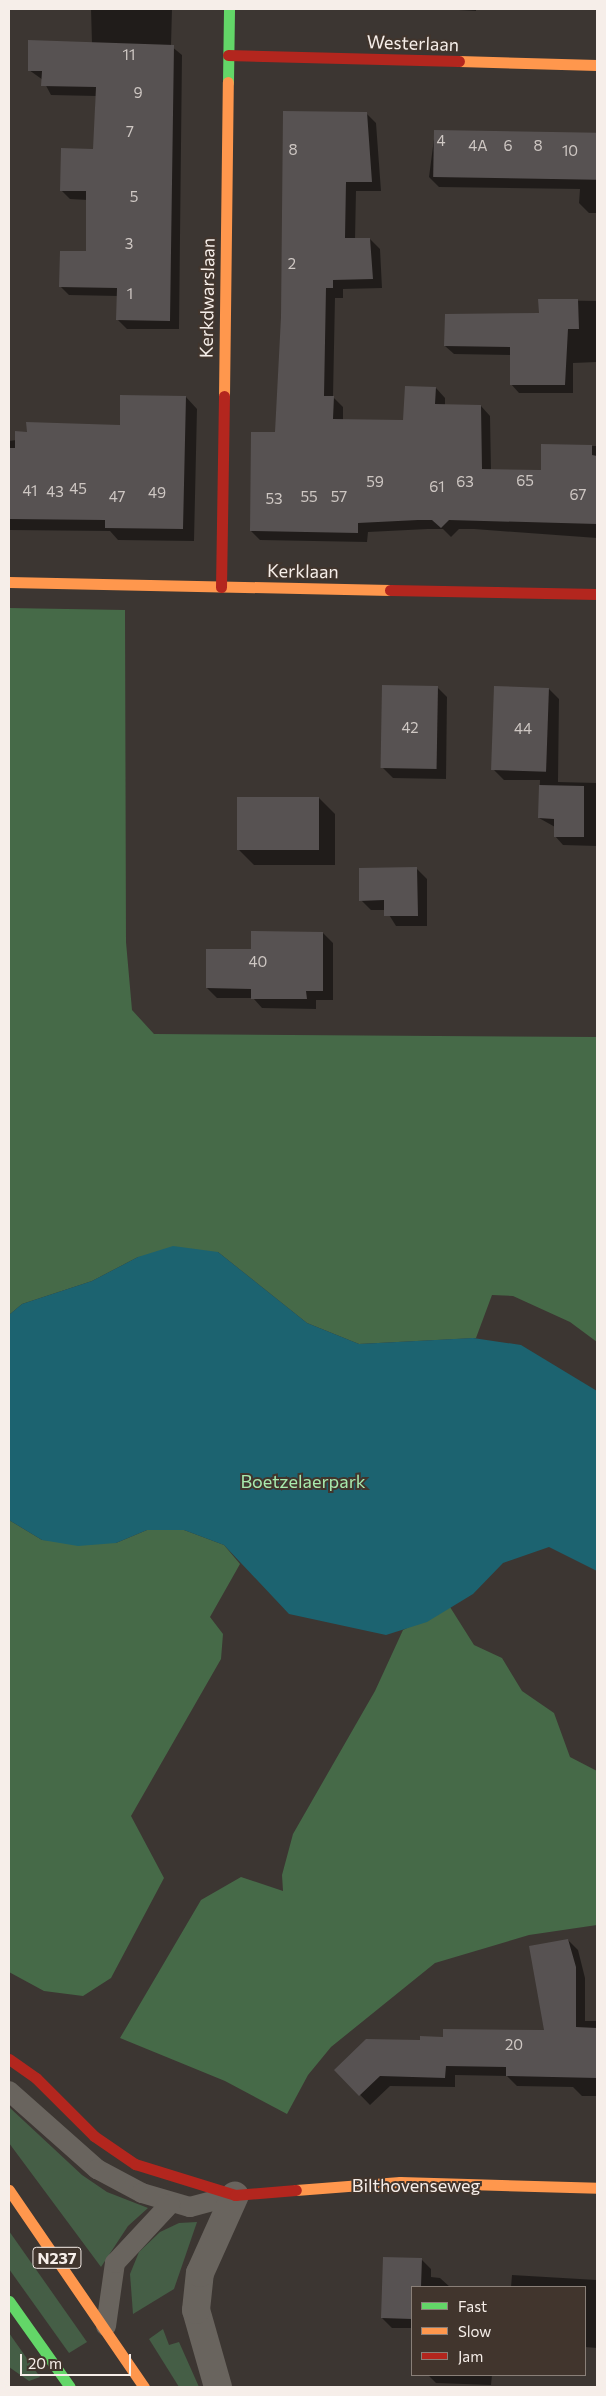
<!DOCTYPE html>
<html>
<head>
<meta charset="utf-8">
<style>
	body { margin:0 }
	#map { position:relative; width:606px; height:2396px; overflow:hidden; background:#3c3632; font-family:Commissioner,sans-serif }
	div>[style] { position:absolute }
	.green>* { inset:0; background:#455e46 }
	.forest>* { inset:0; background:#466a48 }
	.water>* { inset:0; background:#1c6370 }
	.shadow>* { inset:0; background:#0007 }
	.building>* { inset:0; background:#575252; transform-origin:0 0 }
	.lane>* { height:20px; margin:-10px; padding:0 10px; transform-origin:10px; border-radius:10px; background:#69645e }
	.street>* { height:28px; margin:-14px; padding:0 14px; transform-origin:14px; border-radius:14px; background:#69645e }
	.fast>* { height:11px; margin:-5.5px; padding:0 5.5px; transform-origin:5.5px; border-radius:5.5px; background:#63d668 }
	.slow>* { height:11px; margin:-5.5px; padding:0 5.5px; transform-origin:5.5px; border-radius:5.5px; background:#ff974d }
	.jam>* { height:11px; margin:-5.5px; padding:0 5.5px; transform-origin:5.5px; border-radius:5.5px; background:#b3261e }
	span { translate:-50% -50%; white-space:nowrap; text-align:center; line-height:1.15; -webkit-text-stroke:4px #41352d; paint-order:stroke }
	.number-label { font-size:15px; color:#cec7c3 }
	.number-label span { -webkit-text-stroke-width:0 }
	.shield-label span { padding:1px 4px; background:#41352d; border:1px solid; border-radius:4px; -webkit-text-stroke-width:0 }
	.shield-label { font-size:16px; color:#f6eee9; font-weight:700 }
	.street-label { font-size:18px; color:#f6eee9 }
	.park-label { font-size:18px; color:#a8eaae }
	.frame { position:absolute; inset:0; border:10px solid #f6eee9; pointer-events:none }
	.legend { position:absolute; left:411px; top:2286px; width:175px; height:90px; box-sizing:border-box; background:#41352d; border:1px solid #897f78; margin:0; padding:6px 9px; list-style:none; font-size:15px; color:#f6eee9 }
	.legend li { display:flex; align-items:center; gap:10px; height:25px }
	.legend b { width:25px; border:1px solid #897f78 }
	.scale { position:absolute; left:20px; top:2354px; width:111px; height:22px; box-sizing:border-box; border:2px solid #f6eee9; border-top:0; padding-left:6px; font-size:15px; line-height:18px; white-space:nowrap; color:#f6eee9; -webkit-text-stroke:4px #41352d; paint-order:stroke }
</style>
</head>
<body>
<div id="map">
	<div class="green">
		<div style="clip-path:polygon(9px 2107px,82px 2175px,107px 2192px,148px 2208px,128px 2226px,101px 2267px,9px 2143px)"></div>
		<div style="clip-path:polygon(197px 2222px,174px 2289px,133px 2314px,130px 2274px,139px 2252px,160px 2232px,179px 2223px)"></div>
		<div style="clip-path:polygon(9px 2231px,87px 2342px,69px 2353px,9px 2269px)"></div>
		<div style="clip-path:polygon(163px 2329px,169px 2345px,179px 2342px,199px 2387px,179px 2387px,149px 2339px)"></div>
		<div style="clip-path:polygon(9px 2333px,40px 2377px,29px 2381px,9px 2367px)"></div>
	</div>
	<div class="forest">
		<div style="clip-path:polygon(9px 608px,125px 610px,126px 942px,132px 1010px,154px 1034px,597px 1037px,597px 1342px,570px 1322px,513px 1296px,492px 1295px,476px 1338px,359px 1344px,307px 1323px,218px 1252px,138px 1257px,92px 1281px,22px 1304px,9px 1315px)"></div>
		<div style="clip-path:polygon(9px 1520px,42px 1540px,116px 1543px,147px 1530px,184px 1530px,224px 1545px,240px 1564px,210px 1617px,223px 1634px,221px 1659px,131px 1816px,164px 1878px,111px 1978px,83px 1996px,44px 1991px,9px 1972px)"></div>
		<div style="clip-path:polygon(450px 1607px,474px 1645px,502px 1658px,522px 1691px,554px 1713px,570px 1757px,597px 1771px,597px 1925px,529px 1935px,435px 1963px,331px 2047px,308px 2075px,287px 2114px,225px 2081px,120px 2038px,201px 1900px,241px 1877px,283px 1891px,282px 1875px,293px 1834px,375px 1691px,403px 1630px)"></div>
	</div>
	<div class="water">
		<div style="clip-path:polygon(173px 1246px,218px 1252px,307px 1323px,359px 1344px,473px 1338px,521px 1345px,597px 1391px,597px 1571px,549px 1547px,503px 1563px,473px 1594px,427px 1622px,386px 1635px,289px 1614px,224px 1545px,184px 1530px,147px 1530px,116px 1543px,78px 1546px,42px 1540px,9px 1520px,9px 1315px,22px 1304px,92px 1281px,138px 1257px)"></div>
	</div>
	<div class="shadow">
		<div style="clip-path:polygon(91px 9px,172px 9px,171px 46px,182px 55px,179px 329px,127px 329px,118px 320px,118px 296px,69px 295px,60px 286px,87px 252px,88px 200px,70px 199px,61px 190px,94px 151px,96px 96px,51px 95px,43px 80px,29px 70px,92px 44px)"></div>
		<div style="clip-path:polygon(441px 9px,476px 9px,476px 11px)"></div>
		<div style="clip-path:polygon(366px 113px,376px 123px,381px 191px,356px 191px,355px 240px,370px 239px,380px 249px,382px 288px,343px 289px,343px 298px,335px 298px,333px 397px,343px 407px,343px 420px,404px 422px,436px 388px,445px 398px,445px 405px,481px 406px,490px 416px,491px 470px,542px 471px,542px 446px,597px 446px,597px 538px,474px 529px,459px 529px,451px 537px,443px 529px,428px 529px,368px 532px,367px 542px,260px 540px,251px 531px,276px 433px,283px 317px)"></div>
		<div style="clip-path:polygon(435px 131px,597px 135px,597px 213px,589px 213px,579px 203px,580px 189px,439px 187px,429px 177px)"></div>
		<div style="clip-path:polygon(539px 300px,597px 301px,597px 362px,573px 363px,573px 393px,519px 393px,511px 384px,511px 355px,454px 354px,445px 346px,540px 315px)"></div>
		<div style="clip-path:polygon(186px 397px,197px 409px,194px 541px,118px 540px,110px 531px,9px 530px,9px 441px,121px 426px)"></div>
		<div style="clip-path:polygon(437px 687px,447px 697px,446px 779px,393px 778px,383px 768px)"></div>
		<div style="clip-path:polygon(549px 689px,559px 699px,558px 782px,597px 783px,597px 846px,563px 845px,555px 836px,555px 827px,539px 818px,540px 780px,504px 780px,494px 770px)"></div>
		<div style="clip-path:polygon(319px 798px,335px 814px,335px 865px,254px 865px,238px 849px)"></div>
		<div style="clip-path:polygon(417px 869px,427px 879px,427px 926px,396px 926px,386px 910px,371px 910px,361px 900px)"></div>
		<div style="clip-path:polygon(323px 933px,333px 943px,333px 1000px,316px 1000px,316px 1009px,262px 1008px,253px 998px,217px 998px,207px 988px,252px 951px)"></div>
		<div style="clip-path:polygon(568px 1940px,578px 1950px,585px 1978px,585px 2021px,597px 2021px,597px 2096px,582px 2096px,573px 2087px,517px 2086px,507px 2076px,455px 2075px,455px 2087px,390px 2086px,370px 2105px,336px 2070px,421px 2042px,545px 2031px)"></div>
		<div style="clip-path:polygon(421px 2259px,431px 2269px,431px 2277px,440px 2278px,450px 2287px,412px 2287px,412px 2328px,392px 2328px,382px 2318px)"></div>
		<div style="clip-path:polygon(512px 2275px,597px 2280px,597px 2348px,585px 2347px,585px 2287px,511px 2287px)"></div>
		<div style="clip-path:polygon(428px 2375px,492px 2375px,491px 2385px,436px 2383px)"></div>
	</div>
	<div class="building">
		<div style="clip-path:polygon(28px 40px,174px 45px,170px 321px,116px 320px,117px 288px,59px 287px,60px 251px,86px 251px,86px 191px,60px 191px,61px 148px,93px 149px,96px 87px,41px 86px,42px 71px,28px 71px)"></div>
		<div style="clip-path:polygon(283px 111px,367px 112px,372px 182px,346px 182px,345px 238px,370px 238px,373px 279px,333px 280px,333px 288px,326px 288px,324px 396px,334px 396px,333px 419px,403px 420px,405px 386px,436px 387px,435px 404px,481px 405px,482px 469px,541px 470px,541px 444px,592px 445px,592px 455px,597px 456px,597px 524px,449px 520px,441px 528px,432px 520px,418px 520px,358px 523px,358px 533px,250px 531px,251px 432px,275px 432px,281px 317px)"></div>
		<div style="left:434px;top:130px;width:163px;height:47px;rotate:1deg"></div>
		<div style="clip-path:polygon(538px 299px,578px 299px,579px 329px,568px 329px,565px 385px,510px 385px,510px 347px,444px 346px,445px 314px,539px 313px)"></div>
		<div style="clip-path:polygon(120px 395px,186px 396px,183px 529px,105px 528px,105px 520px,9px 519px,9px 448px,15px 448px,15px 431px,27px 432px,26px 422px,120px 425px)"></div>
		<div style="left:382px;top:685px;width:56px;height:83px;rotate:1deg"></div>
		<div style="left:494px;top:686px;width:55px;height:84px;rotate:2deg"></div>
		<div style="clip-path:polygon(539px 785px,584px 786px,584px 837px,554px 837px,554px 819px,538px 818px)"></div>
		<div style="left:237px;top:797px;width:82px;height:53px"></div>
		<div style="clip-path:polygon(417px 867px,418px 916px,384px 916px,384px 900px,359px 901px,359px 868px)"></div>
		<div style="clip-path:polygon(251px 931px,323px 932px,323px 991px,306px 991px,307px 999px,251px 999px,251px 989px,206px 988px,206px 949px,251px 949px)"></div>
		<div style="clip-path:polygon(568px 1939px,576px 1967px,576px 2027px,597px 2028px,597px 2078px,506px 2076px,506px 2067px,446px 2066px,445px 2078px,380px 2076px,359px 2096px,334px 2070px,366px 2039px,420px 2040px,420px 2036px,443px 2037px,443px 2029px,544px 2030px,529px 1946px)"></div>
		<div style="clip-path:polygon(383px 2257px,422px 2258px,421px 2287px,412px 2287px,412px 2319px,381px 2318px)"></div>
	</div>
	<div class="lane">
		<div style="left:9px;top:2091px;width:118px;rotate:41.6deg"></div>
		<div style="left:97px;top:2169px;width:51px;rotate:28.1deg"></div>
		<div style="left:142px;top:2193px;width:50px;rotate:16.3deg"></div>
		<div style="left:190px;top:2207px;width:47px;rotate:-14.9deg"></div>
		<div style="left:106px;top:2326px;width:64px;rotate:-81.9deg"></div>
		<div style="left:115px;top:2263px;width:81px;rotate:-47deg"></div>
	</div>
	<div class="street">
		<div style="left:218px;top:2387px;width:80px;rotate:-105.9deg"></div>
		<div style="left:196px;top:2310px;width:37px;rotate:-84deg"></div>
		<div style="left:200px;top:2273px;width:85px;rotate:-65.8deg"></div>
	</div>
	<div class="fast">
		<div style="left:228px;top:82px;width:73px;rotate:-89.2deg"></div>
		<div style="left:9px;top:2301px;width:105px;rotate:54.7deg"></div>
	</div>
	<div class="slow">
		<div style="left:459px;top:61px;width:138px;rotate:1.7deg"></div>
		<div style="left:224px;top:396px;width:314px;rotate:-89.3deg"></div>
		<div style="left:9px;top:582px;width:381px;rotate:1.2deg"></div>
		<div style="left:9px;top:2190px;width:239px;rotate:55.6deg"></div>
		<div style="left:296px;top:2190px;width:104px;rotate:-4.4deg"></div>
		<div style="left:400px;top:2182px;width:197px;rotate:1.7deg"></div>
	</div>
	<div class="jam">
		<div style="left:228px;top:55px;width:231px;rotate:1.5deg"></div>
		<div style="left:221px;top:587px;width:191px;rotate:-89.1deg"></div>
		<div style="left:390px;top:590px;width:207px;rotate:1.1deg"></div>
		<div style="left:9px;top:2059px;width:33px;rotate:35deg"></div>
		<div style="left:36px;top:2078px;width:82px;rotate:45deg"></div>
		<div style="left:94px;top:2136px;width:50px;rotate:34.3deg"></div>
		<div style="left:135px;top:2164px;width:105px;rotate:17.2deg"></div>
		<div style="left:235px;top:2195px;width:61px;rotate:-4.7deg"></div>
	</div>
	<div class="number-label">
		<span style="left:129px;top:55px">11</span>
		<span style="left:138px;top:93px">9</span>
		<span style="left:130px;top:132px">7</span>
		<span style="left:441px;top:141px">4</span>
		<span style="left:478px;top:146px">4A</span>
		<span style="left:508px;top:146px">6</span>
		<span style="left:538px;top:146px">8</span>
		<span style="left:293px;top:150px">8</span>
		<span style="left:570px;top:151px">10</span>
		<span style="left:134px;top:197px">5</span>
		<span style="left:129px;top:244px">3</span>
		<span style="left:292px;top:264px">2</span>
		<span style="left:130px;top:294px">1</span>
		<span style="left:525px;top:481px">65</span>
		<span style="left:375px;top:482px">59</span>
		<span style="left:465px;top:482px">63</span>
		<span style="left:437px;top:487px">61</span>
		<span style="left:78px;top:489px">45</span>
		<span style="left:30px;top:491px">41</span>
		<span style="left:55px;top:492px">43</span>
		<span style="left:157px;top:493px">49</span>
		<span style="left:578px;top:495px">67</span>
		<span style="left:117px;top:497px">47</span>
		<span style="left:309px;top:497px">55</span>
		<span style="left:339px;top:497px">57</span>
		<span style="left:274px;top:499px">53</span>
		<span style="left:410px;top:728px">42</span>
		<span style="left:523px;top:729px">44</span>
		<span style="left:258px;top:962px">40</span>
		<span style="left:514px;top:2045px">20</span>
	</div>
	<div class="shield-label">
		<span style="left:57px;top:2258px">N237</span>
	</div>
	<div class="street-label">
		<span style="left:413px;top:43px;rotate:2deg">Westerlaan</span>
		<span style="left:207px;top:298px;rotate:-89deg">Kerkdwarslaan</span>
		<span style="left:303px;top:571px;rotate:1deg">Kerklaan</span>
		<span style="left:416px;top:2185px">Bilthovenseweg</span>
	</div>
	<div class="park-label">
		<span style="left:303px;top:1481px">Boetzelaerpark</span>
	</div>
	<div class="frame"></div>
	<ul class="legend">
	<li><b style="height:6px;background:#63d668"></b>Fast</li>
	<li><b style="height:6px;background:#ff974d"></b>Slow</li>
	<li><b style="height:6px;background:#b3261e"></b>Jam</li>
	</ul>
	<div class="scale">20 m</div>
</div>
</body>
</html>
